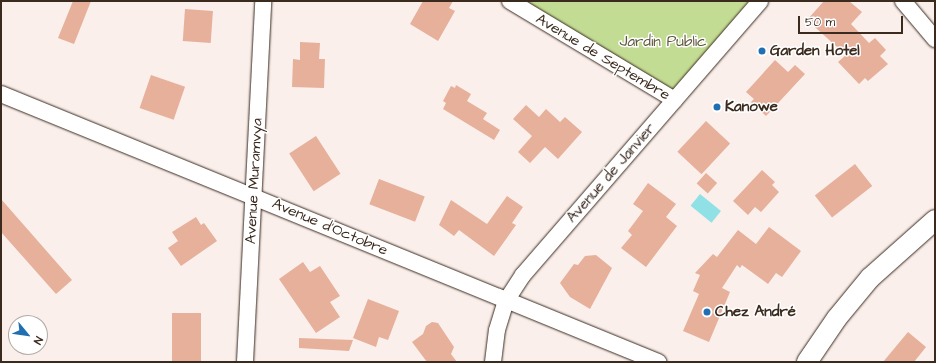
<!DOCTYPE html>
<html>
<head>
<meta charset="utf-8">
<style>
	body { margin:0 }
	#map { position:relative; width:936px; height:363px; overflow:hidden; background:#faefeb; font-family:"Architects Daughter",sans-serif }
	div>[style] { position:absolute }
	.green>* { inset:0; background:#c3dc93 }
	.water>* { inset:0; background:#8fe1e6; transform-origin:0 0 }
	.building>* { inset:0; background:#e6b09b; transform-origin:0 0 }
	.roads { filter:drop-shadow(0 0 1px #3b2a1e) drop-shadow(0 0 1px #3b2a1e) }
	.minor>* { height:16px; margin:-8px; padding:0 8px; transform-origin:8px; border-radius:8px; background:#fff }
	.tertiary>* { height:20px; margin:-10px; padding:0 10px; transform-origin:10px; border-radius:10px; background:#fff }
	.dots>* { width:11px; height:11px; translate:-50% -50%; box-sizing:border-box; border:2px solid #fff; border-radius:50% }
	span { translate:-50% -50%; white-space:nowrap; text-align:center; line-height:1.15; -webkit-text-stroke:3px #fff; paint-order:stroke }
	.park-label { font-size:15px; color:#5d563b }
	.poi-label { font-size:15px; color:#3b2a1e; font-weight:700 }
	.left { translate:0 -50%; text-align:left }
	.street-label { font-size:15px; color:#3b2a1e }
	.frame { position:absolute; inset:0; border:2px solid #3b2a1e; pointer-events:none }
	.north { position:absolute; left:8px; top:315px; width:40px; height:40px; box-sizing:border-box; background:#fff; border:1px solid #b1aaa5; border-radius:50%; rotate:119deg; font-size:11px; font-weight:700; line-height:16px; text-align:center; color:#3b2a1e }
	.north::after { content:''; display:block; margin:auto; width:14px; height:18px; background:#1f6fb2; clip-path:polygon(50% 0,100% 100%,50% 72%,0 100%) }
	.scale { position:absolute; left:798px; top:16px; width:105px; height:18px; box-sizing:border-box; border:2px solid #3b2a1e; border-top:0; padding-left:5px; font-size:12px; line-height:14px; white-space:nowrap; color:#3b2a1e; -webkit-text-stroke:3px #fff; paint-order:stroke }
</style>
</head>
<body>
<div id="map">
	<div class="green">
		<div style="clip-path:polygon(519px 1px,749px 1px,672px 94px)"></div>
	</div>
	<div class="water">
		<div style="left:700px;top:194px;width:27px;height:15px;rotate:39deg"></div>
	</div>
	<div class="building">
		<div style="clip-path:polygon(73px 1px,91px 1px,74px 44px,58px 38px)"></div>
		<div style="clip-path:polygon(423px 1px,453px 1px,449px 8px,455px 11px,438px 41px,410px 24px)"></div>
		<div style="clip-path:polygon(824px 1px,849px 1px,862px 12px,851px 24px,869px 43px,875px 38px,886px 50px,880px 56px,888px 64px,868px 81px,865px 78px,859px 84px,838px 62px,846px 55px,807px 20px)"></div>
		<div style="left:185px;top:9px;width:28px;height:32px;rotate:4deg"></div>
		<div style="clip-path:polygon(300px 42px,320px 43px,319px 59px,325px 59px,324px 88px,292px 87px,293px 59px,300px 60px)"></div>
		<div style="clip-path:polygon(775px 60px,788px 72px,795px 65px,805px 74px,766px 116px,751px 102px,754px 99px,746px 92px)"></div>
		<div style="left:151px;top:75px;width:36px;height:35px;rotate:19deg"></div>
		<div style="clip-path:polygon(456px 85px,471px 94px,467px 101px,487px 113px,483px 119px,500px 130px,494px 140px,443px 109px,446px 103px,443px 101px,451px 86px,455px 88px)"></div>
		<div style="clip-path:polygon(526px 105px,539px 117px,546px 109px,560px 122px,565px 117px,582px 132px,558px 159px,545px 147px,530px 163px,518px 152px,532px 136px,513px 119px)"></div>
		<div style="left:706px;top:121px;width:33px;height:42px;rotate:43deg"></div>
		<div style="left:316px;top:136px;width:45px;height:32px;rotate:57deg"></div>
		<div style="left:855px;top:164px;width:28px;height:51px;rotate:52deg"></div>
		<div style="clip-path:polygon(762px 170px,775px 182px,772px 185px,779px 192px,761px 212px,755px 207px,748px 215px,733px 201px)"></div>
		<div style="left:706px;top:173px;width:15px;height:14px;rotate:42deg"></div>
		<div style="left:379px;top:179px;width:49px;height:27px;rotate:21deg"></div>
		<div style="clip-path:polygon(648px 183px,676px 204px,666px 217px,677px 226px,646px 267px,621px 248px,632px 235px,628px 231px,643px 211px,633px 204px)"></div>
		<div style="clip-path:polygon(507px 196px,523px 207px,512px 223px,516px 225px,494px 256px,459px 230px,454px 236px,439px 225px,451px 200px,487px 224px)"></div>
		<div style="clip-path:polygon(1px 199px,72px 280px,56px 294px,1px 232px)"></div>
		<div style="clip-path:polygon(196px 217px,201px 225px,204px 223px,217px 241px,181px 266px,168px 248px,178px 241px,172px 232px)"></div>
		<div style="clip-path:polygon(769px 227px,801px 251px,782px 277px,776px 273px,768px 284px,742px 265px,740px 268px,737px 265px,722px 288px,730px 292px,709px 342px,683px 331px,699px 294px,693px 291px,700px 275px,695px 273px,713px 254px,717px 257px,738px 230px,756px 244px)"></div>
		<div style="clip-path:polygon(596px 255px,612px 268px,590px 309px,570px 297px,560px 283px,574px 264px,578px 265px,585px 256px)"></div>
		<div style="clip-path:polygon(303px 262px,310px 272px,320px 266px,340px 296px,330px 302px,340px 317px,316px 333px,279px 279px)"></div>
		<div style="clip-path:polygon(368px 299px,399px 311px,388px 340px,379px 337px,376px 347px,353px 338px)"></div>
		<div style="left:201px;top:313px;width:49px;height:29px;rotate:90deg"></div>
		<div style="clip-path:polygon(432px 322px,438px 323px,454px 347px,451px 354px,457px 362px,427px 362px,412px 342px,423px 334px,426px 326px)"></div>
		<div style="clip-path:polygon(908px 332px,926px 347px,914px 362px,883px 362px)"></div>
		<div style="clip-path:polygon(299px 338px,353px 340px,349px 351px,299px 348px)"></div>
	</div>
	<div class="roads">
		<div class="minor">
			<div style="left:510px;top:1px;width:192px;rotate:31deg"></div>
			<div style="left:903px;top:1px;width:50px;rotate:49.9deg"></div>
			<div style="left:1px;top:94px;width:710px;rotate:22.19deg"></div>
			<div style="left:245px;top:362px;width:361px;rotate:-87.1deg"></div>
			<div style="left:493px;top:362px;width:32px;rotate:-83deg"></div>
			<div style="left:497px;top:330px;width:30px;rotate:-73deg"></div>
			<div style="left:506px;top:301px;width:31px;rotate:-57deg"></div>
			<div style="left:523px;top:275px;width:362px;rotate:-49.1deg"></div>
		</div>
		<div class="tertiary">
			<div style="left:807px;top:362px;width:53px;rotate:-55.7deg"></div>
			<div style="left:837px;top:318px;width:52px;rotate:-50.5deg"></div>
			<div style="left:870px;top:278px;width:87px;rotate:-41.7deg"></div>
		</div>
	</div>
	<div class="dots">
		<div style="left:762px;top:51px;background:#1f6fb2"></div>
		<div style="left:717px;top:107px;background:#1f6fb2"></div>
		<div style="left:707px;top:312px;background:#1f6fb2"></div>
	</div>
	<div class="park-label">
		<span style="left:663px;top:42px">Jardin Public</span>
	</div>
	<div class="poi-label">
		<span class="left" style="left:770px;top:51px">Garden Hotel</span>
		<span class="left" style="left:725px;top:107px">Kanowe</span>
		<span class="left" style="left:715px;top:312px">Chez André</span>
	</div>
	<div class="street-label">
		<span style="left:603px;top:57px;rotate:31deg">Avenue de Septembre</span>
		<span style="left:611px;top:173px;rotate:-49deg">Avenue de Janvier</span>
		<span style="left:254px;top:181px;rotate:-87deg">Avenue Muramvya</span>
		<span style="left:330px;top:227px;rotate:23deg">Avenue d'Octobre</span>
	</div>
	<div class="frame"></div>
	<div class="north">N</div>
	<div class="scale">50 m</div>
</div>
</body>
</html>
